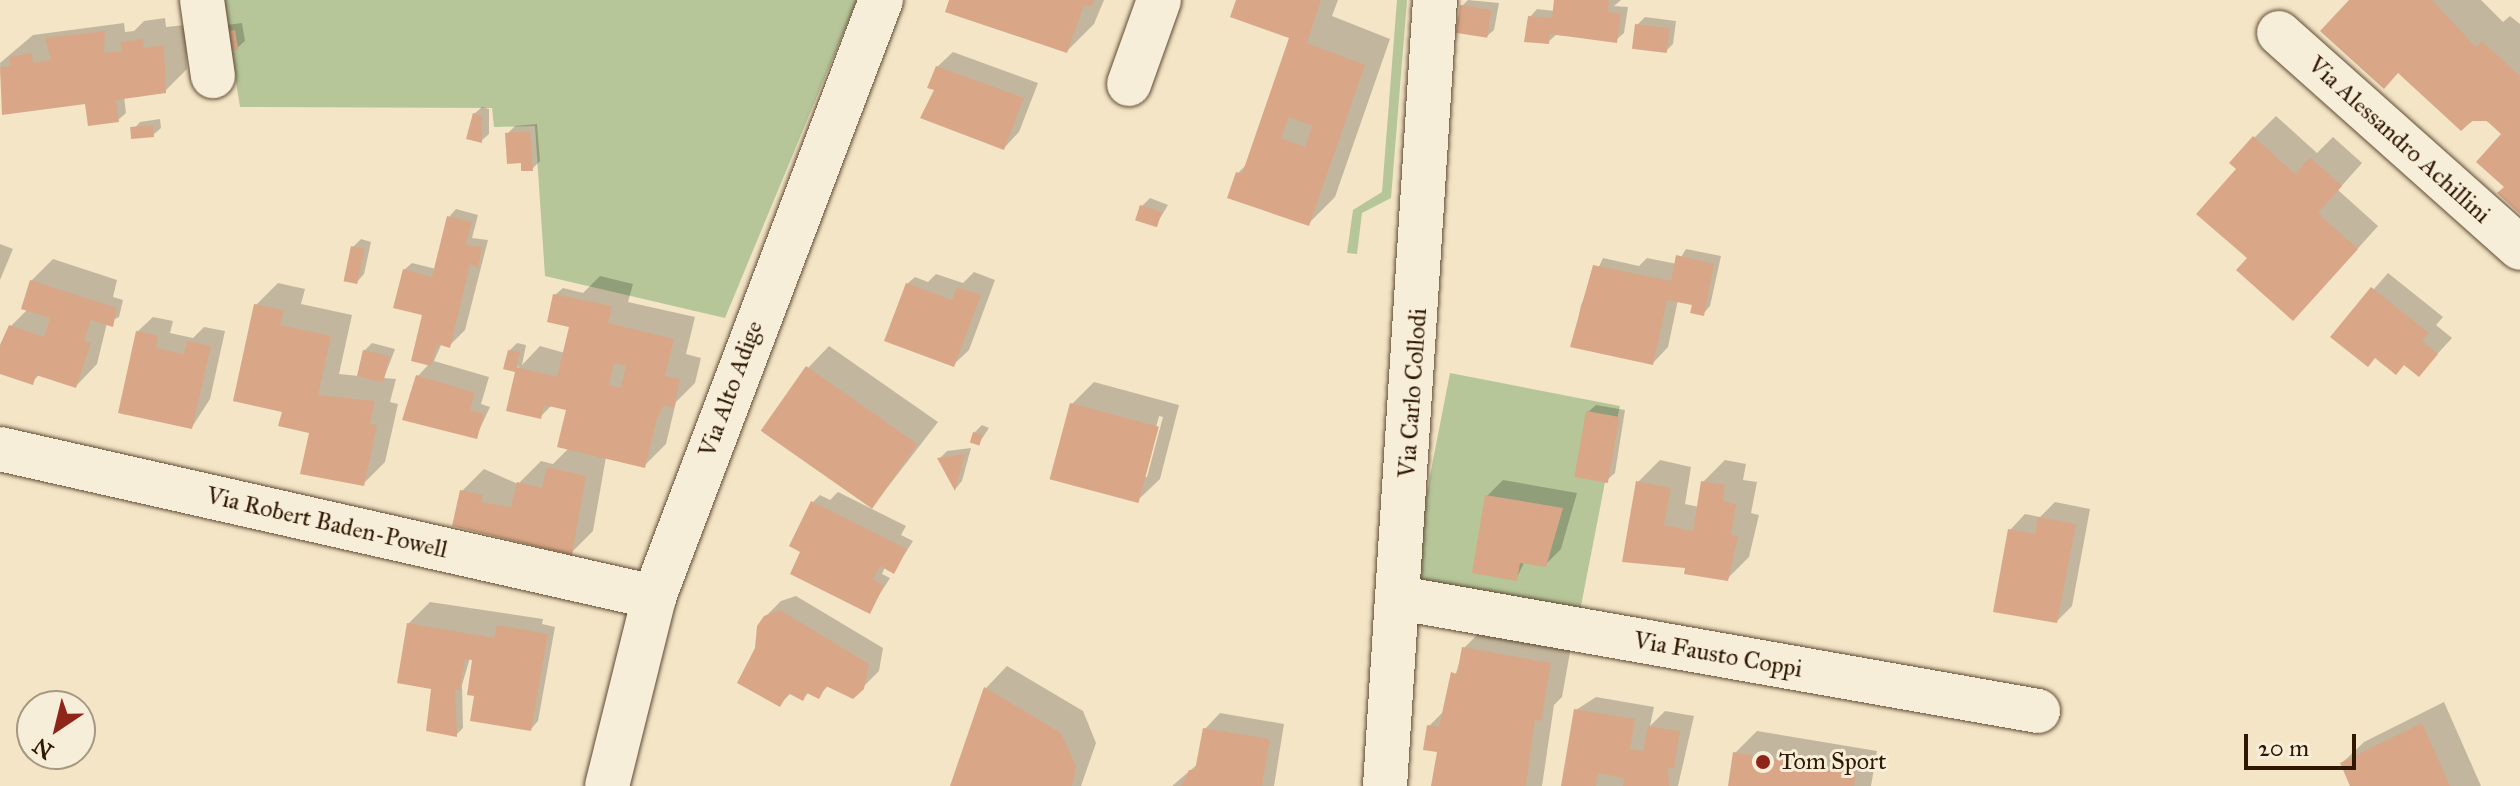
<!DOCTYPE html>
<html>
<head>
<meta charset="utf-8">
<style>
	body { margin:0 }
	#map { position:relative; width:2520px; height:786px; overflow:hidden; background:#f3e5c6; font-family:"IM FELL Great Primer",serif }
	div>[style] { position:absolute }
	.green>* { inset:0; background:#b6c699; transform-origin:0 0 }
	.shadow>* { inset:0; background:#0003 }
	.building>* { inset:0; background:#d9a787; transform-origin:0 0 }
	.roads { filter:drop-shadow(0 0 2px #604a33) drop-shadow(0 0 2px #604a33) }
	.minor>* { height:44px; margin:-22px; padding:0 22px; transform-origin:22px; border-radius:22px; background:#f7eeda }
	.dots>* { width:22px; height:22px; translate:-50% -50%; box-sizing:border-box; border:4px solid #f7eeda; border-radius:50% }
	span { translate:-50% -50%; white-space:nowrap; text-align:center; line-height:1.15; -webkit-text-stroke:6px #f7eeda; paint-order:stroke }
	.street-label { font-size:24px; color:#2f1702 }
	.poi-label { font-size:24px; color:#2f1702 }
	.left { translate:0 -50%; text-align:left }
	.north { position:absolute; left:16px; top:690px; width:80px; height:80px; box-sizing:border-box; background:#f7eeda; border:2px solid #a79884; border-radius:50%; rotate:215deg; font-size:22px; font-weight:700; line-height:32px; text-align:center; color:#2f1702 }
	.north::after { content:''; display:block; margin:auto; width:28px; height:36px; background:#8f2418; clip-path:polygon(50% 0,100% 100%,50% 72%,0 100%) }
	.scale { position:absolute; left:2244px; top:734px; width:112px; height:36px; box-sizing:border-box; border:4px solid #2f1702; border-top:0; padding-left:10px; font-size:24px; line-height:28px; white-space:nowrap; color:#2f1702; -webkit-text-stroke:6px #f7eeda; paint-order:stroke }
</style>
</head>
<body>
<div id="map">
	<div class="green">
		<div style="clip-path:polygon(223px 0,857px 0,725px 318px,545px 276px,535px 126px,494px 127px,492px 108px,240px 107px)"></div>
		<div style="clip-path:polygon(1397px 0,1407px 0,1391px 198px,1362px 213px,1357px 254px,1347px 253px,1353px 210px,1382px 192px)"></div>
		<div style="left:1450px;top:373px;width:173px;height:209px;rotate:11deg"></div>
	</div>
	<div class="shadow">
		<div style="clip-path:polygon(951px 0,1104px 0,1094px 24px,1067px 51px)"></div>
		<div style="clip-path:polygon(1239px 0,1338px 0,1332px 16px,1390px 39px,1335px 197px,1308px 224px,1238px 173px,1249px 162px,1292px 37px)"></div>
		<div style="clip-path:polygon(1468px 0,1499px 3px,1494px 30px,1486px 37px,1462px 6px)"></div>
		<div style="clip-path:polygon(1556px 0,1621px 0,1614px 6px,1628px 7px,1624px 33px,1616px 40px,1556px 35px,1548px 42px,1530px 17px,1537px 9px,1555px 11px)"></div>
		<div style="clip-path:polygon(2351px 0,2481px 0,2503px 22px,2510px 16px,2520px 24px,2520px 211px,2504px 134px,2480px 116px,2461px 129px)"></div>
		<div style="clip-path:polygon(1645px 17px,1676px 21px,1673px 44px,1666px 51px,1637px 25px)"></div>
		<div style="clip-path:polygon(165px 18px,166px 27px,185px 25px,187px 69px,165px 91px,124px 96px,126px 113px,118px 120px,91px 101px,3px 112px,0 63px,33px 35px,124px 23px,125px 32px,134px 31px,144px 21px)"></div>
		<div style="clip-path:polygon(242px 23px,245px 41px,237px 48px,219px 33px,227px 25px)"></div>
		<div style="clip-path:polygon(953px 52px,1038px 83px,1019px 132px,1004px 148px,936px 89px,937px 67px)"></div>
		<div style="clip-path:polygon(482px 107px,489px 109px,489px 134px,481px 141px,474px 114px)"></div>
		<div style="clip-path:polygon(2276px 116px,2317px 153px,2333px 137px,2362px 163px,2338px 190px,2378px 226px,2315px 296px,2250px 258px,2254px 138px)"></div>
		<div style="clip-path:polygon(160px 119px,161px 128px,153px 135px,133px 130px,140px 122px)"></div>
		<div style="clip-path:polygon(537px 124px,540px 161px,532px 169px,507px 134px,515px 126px)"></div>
		<div style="clip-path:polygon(1150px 198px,1168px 205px,1156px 225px,1142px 206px)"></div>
		<div style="clip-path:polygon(456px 209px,478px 215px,472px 238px,488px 240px,465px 330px,450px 345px,442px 343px,434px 361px,489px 377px,481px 404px,490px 407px,476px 437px,405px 418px,418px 376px,430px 363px,426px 308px,404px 270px,412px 263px,436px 269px,449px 217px)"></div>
		<div style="clip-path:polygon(361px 239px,371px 242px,364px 274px,357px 282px,353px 247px)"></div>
		<div style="clip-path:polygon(0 244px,13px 249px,0 280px)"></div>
		<div style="clip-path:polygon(1686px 249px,1721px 256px,1710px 306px,1703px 314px,1694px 304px,1678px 300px,1668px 347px,1653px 363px,1573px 346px,1581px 305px,1603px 258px,1639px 266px,1647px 258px,1677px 264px)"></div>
		<div style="clip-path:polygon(53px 259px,117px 280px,113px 297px,123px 300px,119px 317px,107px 323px,97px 364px,76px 386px,40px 374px,32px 382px,0 372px,11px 326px,28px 309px,31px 281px)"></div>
		<div style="clip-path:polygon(974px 272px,995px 280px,969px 350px,953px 365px,907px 284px,915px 277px,928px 282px,936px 274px,963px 283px)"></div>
		<div style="clip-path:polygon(2388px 273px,2443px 317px,2436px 325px,2452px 338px,2419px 374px,2405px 363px,2333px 336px)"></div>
		<div style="clip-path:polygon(600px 276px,633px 284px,628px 302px,695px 317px,686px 354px,701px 358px,695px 383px,676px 402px,666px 444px,644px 466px,606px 457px,593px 531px,571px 553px,454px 525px,462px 491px,484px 469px,518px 484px,541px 461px,553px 464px,569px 448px,569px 409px,552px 405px,540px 417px,509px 410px,519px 366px,515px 370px,509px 351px,517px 343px,526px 345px,522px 365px,540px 346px,565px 353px,571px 326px,555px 295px,563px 288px,583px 293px)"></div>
		<div style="clip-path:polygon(278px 283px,305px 289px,301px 304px,352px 315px,339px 374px,359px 376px,364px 351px,372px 343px,395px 349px,384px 378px,396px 379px,390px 402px,398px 404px,385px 462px,363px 484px,285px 405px,256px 305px)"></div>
		<div style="clip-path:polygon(153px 317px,173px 321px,170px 333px,193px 338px,204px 327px,225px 331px,210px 399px,192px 427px,137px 332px)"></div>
		<div style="clip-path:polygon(829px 346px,938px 422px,873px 506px,808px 368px)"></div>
		<div style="clip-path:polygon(evenodd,1094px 382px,1179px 405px,1160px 479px,1138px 500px,1072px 404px,1094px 382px,1159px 416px,1163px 417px,1147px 477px,1143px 477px,1159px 416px)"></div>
		<div style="clip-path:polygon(1596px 405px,1625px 410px,1615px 473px,1607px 480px,1588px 412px)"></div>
		<div style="clip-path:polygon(982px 425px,989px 428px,979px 443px,974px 433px)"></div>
		<div style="clip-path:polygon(971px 448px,962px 481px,956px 488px,940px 458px,947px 451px)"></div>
		<div style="clip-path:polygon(1660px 460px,1691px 467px,1685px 504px,1699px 507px,1703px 482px,1725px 460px,1746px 464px,1743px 480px,1757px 482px,1751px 513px,1759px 515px,1749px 557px,1727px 579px,1688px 566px,1638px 482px)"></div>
		<div style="clip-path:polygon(1503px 480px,1577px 493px,1561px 549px,1545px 565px,1525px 561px,1516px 579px,1487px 496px)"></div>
		<div style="clip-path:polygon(838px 492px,906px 526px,901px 535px,913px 541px,894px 571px,885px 567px,882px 574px,890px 578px,869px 611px,803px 551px,813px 502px,820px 495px,830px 500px)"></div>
		<div style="clip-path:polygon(2055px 502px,2090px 509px,2072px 606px,2057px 621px,2010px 530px,2025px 514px,2040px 517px)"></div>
		<div style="clip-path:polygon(796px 596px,883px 648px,879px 671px,863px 687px,829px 685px,818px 696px,809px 692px,803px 698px,792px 692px,780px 704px,765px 617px,781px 601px)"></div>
		<div style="clip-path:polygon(430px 602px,543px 619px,542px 624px,555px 627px,538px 721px,531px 729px,470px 658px,462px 685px,463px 728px,456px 735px,408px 624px)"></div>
		<div style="clip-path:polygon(1486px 626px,1572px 641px,1562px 697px,1554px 705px,1542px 786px,1433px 786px,1439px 751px,1429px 726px,1444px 711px,1464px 648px)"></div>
		<div style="clip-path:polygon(1007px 666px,1083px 711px,1096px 743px,1081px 786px,952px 786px,986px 688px)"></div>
		<div style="clip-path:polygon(1596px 697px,1654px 707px,1650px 726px,1665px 711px,1694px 716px,1678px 786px,1563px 786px,1576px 710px)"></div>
		<div style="clip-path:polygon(2444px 702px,2481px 786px,2352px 786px,2342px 763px,2364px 742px)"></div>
		<div style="clip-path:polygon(1220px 713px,1284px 724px,1274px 786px,1172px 786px,1199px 763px,1205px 729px)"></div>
		<div style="clip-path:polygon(1757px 731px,1877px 751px,1871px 786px,1730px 786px,1735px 753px)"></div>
	</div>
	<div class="building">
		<div style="clip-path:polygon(949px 0,1094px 0,1091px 7px,1084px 5px,1067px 53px,945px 12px)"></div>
		<div style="clip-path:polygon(evenodd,1236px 0,1321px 0,1307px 43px,1365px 65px,1309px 226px,1227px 198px,1236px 172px,1242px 174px,1289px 38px,1230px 17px,1236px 0,1289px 117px,1312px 126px,1305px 147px,1281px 138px,1289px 117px)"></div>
		<div style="clip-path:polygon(1554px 0,1609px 0,1608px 12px,1621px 14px,1617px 43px,1550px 34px,1549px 44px,1524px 42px,1528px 16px,1552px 18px)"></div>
		<div style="clip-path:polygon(2349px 0,2432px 0,2476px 47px,2482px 41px,2520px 76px,2520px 214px,2497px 193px,2504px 187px,2476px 162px,2501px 134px,2487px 121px,2472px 121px,2461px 131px,2398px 73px,2384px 89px,2320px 31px)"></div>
		<div style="left:1460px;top:5px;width:32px;height:28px;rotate:9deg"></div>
		<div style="left:1635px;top:24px;width:35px;height:25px;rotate:7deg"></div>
		<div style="left:235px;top:30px;width:20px;height:18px;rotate:81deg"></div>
		<div style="clip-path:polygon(105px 31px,104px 53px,122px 51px,120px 42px,143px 39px,144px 48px,164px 45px,166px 93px,116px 100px,119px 122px,88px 126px,85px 104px,2px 115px,0 67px,11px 66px,9px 57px,32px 53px,33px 63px,51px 60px,45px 38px)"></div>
		<div style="clip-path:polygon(936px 66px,1024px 98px,1004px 150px,920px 118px,934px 90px,927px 88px)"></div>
		<div style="clip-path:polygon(473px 113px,482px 116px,482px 143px,466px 139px)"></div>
		<div style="left:153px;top:125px;width:12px;height:23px;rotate:85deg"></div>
		<div style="clip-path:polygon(530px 131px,533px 171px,521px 171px,521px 163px,507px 164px,505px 133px)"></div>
		<div style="clip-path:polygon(2253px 136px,2295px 174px,2310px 157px,2342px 186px,2318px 213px,2358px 249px,2293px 321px,2236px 270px,2247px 258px,2196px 214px,2236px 169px,2229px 163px)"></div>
		<div style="left:1140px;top:205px;width:23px;height:16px;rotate:18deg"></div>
		<div style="clip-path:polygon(447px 216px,472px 222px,466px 245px,482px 247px,478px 268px,470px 264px,450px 348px,437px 344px,431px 366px,411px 361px,422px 315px,393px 308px,403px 269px,432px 277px)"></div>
		<div style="left:351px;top:246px;width:14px;height:36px;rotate:12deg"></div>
		<div style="clip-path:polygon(1676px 255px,1714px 264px,1704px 316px,1690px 313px,1692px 305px,1667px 300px,1653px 365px,1570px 347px,1593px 265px,1671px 281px)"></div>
		<div style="clip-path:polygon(30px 280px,117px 308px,113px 327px,91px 320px,84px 341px,91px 343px,76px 388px,36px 375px,33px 385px,0 374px,0 345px,9px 325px,44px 337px,50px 318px,21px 309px)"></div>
		<div style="clip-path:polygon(906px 283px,952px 300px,957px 287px,981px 295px,954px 367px,884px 341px)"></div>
		<div style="clip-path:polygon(2371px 287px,2429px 333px,2422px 341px,2438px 354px,2419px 377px,2404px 365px,2396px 375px,2375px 358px,2368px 367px,2330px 337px)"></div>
		<div style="clip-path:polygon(evenodd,553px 294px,612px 306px,608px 323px,674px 339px,665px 376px,680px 379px,674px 408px,664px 405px,657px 419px,645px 468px,557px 447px,566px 410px,544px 405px,541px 419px,506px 411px,515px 372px,503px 369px,508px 350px,520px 352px,516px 367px,557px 377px,569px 327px,547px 322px,553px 294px,614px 363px,626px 366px,621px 388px,609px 385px,614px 363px)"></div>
		<div style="clip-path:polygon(254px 304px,284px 310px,280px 325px,331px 336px,318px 395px,375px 401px,370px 424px,377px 425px,364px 486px,300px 474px,309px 433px,278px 426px,282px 412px,233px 401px)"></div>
		<div style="clip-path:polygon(136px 331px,158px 336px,156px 348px,184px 354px,187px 341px,211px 346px,192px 429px,118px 413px)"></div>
		<div style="left:363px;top:350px;width:27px;height:27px;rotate:13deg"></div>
		<div style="left:806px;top:366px;width:136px;height:79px;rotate:35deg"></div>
		<div style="clip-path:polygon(416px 375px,475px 393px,470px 410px,484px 414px,477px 439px,402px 420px)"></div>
		<div style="left:1070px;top:403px;width:92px;height:79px;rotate:15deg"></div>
		<div style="left:1586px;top:411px;width:34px;height:67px;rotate:10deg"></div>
		<div style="left:973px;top:432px;width:10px;height:11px;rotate:17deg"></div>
		<div style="clip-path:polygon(965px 454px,955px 491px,937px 458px)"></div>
		<div style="clip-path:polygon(547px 467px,586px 476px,572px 555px,452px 526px,460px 490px,483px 495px,481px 502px,511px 507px,517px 482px,542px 488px)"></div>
		<div style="clip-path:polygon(1636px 481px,1671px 488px,1664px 525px,1693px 531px,1701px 481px,1725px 485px,1723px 501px,1736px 504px,1731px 535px,1738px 536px,1728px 581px,1684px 574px,1685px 568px,1622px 562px)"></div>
		<div style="clip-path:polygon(1485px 495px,1563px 508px,1546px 567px,1520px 563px,1517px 581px,1472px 573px)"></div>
		<div style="clip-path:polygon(811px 501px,907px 549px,894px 574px,880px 566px,873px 580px,884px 585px,870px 614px,790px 574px,800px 552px,789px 546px)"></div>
		<div style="clip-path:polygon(2038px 517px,2076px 524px,2057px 623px,1993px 612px,2008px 529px,2035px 534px)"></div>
		<div style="clip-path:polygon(780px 610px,869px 664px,864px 689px,853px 699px,826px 686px,819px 699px,807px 693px,803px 701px,788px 693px,780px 707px,737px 683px,755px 648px,757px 626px,764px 616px)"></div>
		<div style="clip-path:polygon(407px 623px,494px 638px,497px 625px,548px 634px,531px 731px,470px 721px,474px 696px,467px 695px,472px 660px,465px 659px,460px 690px,455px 689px,457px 737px,426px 731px,431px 689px,397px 683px)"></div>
		<div style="clip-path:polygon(1462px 647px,1551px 663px,1541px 721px,1535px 720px,1526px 786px,1431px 786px,1437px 752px,1423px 750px,1427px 725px,1439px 727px,1451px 672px,1457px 674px)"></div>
		<div style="clip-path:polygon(984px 687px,1061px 733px,1076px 766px,1072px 786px,950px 786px)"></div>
		<div style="clip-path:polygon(1574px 709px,1635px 719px,1630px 749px,1643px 751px,1648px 726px,1680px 731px,1674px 769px,1668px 768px,1669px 786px,1623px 786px,1624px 778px,1598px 773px,1596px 786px,1561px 786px)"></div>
		<div style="clip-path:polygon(2422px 723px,2450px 786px,2350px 786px,2340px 763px)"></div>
		<div style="clip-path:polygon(1203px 728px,1270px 739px,1262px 786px,1181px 786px,1189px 770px,1195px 770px)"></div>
		<div style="clip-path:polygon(1733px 752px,1856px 772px,1854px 786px,1728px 786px)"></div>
	</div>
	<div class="roads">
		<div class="minor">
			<div style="left:202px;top:0;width:77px;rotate:81.8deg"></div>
			<div style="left:2279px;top:33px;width:323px;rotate:41.7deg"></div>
			<div style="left:1129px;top:84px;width:89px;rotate:-70.3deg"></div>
			<div style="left:0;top:449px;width:671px;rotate:12.75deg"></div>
			<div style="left:1399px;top:598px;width:649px;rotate:10.03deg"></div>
			<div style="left:607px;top:786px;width:195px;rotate:-76deg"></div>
			<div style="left:654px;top:597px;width:639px;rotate:-69.18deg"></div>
			<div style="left:1385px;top:786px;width:788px;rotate:-86.36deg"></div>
		</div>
	</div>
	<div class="dots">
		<div style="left:1763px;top:762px;background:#8f2418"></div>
	</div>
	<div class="street-label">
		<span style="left:2399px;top:140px;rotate:42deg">Via Alessandro Achillini</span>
		<span style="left:731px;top:389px;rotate:-70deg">Via Alto Adige</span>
		<span style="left:1413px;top:393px;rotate:-86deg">Via Carlo Collodi</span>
		<span style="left:327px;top:523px;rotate:13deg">Via Robert Baden-Powell</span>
		<span style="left:1718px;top:655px;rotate:10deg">Via Fausto Coppi</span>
	</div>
	<div class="poi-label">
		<span class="left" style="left:1779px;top:762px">Tom Sport</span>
	</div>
	<div class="north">N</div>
	<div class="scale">20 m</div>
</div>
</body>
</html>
